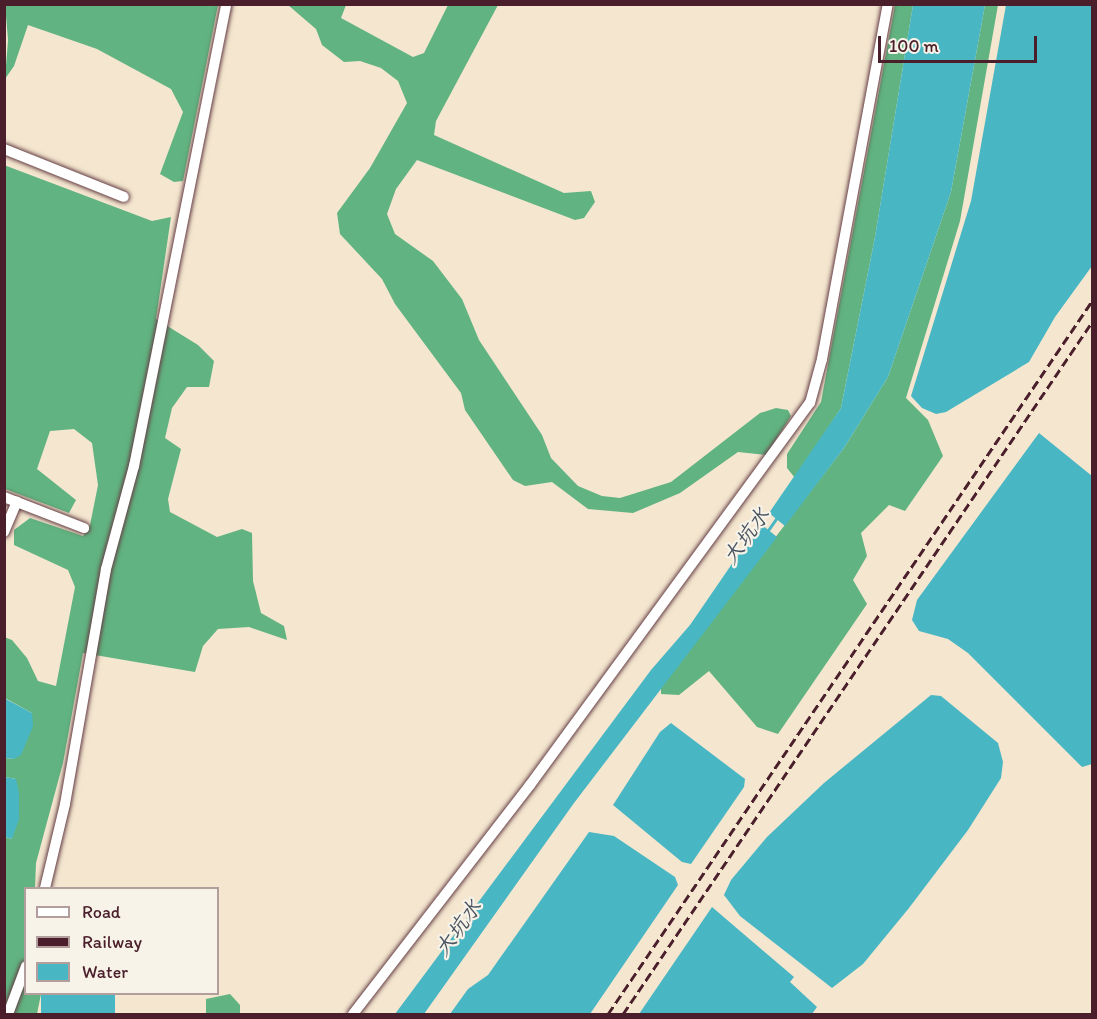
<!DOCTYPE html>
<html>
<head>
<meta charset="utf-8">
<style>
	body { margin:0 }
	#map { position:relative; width:1097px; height:1019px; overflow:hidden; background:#f4e6cf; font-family:Itim,"LXGW WenKai TC",sans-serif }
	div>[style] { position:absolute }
	.forest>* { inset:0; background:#61b481 }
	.water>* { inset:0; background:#49b6c4; transform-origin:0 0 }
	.stream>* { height:3px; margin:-1.5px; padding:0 1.5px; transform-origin:1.5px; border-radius:1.5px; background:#49b6c4 }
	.roads { filter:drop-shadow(0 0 2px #643d44) drop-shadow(0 0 2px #643d44) }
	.minor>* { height:10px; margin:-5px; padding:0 5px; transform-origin:5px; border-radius:5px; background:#fff }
	.rail>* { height:3px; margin-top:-1.5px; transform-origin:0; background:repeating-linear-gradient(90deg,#4a1f2b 0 9px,transparent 0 13.5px) }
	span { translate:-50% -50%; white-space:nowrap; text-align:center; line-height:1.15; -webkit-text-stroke:4.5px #f7f3e8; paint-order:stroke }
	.water-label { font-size:21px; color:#4a5461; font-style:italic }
	.frame { position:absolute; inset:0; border:6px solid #4a1f2b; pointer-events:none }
	.legend { position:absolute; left:24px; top:887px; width:195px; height:108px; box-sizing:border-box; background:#f7f3e8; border:2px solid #b29e9c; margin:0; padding:8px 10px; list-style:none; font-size:18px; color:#4a1f2b }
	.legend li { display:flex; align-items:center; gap:12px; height:30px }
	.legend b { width:30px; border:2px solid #b29e9c }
	.scale { position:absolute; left:878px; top:36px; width:159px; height:27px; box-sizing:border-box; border:3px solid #4a1f2b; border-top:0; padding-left:8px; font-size:18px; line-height:21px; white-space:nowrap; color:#4a1f2b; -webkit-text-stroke:4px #f7f3e8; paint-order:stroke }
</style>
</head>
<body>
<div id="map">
	<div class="forest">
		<div style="clip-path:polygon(5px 4px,218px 5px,183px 181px,174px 182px,160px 174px,183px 112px,171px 89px,97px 49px,28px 25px,14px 66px,5px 79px,8px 40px)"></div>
		<div style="clip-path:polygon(288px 5px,346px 5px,341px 18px,413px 57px,424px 53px,448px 5px,498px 5px,436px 121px,434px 135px,564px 193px,591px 191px,595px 202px,584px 218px,575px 220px,417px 160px,396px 189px,387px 214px,395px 234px,433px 261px,462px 299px,479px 340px,542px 435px,551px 458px,578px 486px,602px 496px,620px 498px,671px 482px,760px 413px,776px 408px,788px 410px,791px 416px,766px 455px,738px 452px,680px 493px,633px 513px,588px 509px,552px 482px,525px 486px,513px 480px,465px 410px,461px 393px,395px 304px,382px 279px,340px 234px,337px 213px,370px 168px,407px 103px,398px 81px,381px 68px,360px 61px,344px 62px,322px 45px,316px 29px)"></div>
		<div style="clip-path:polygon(895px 5px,913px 5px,875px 237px,841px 408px,795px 478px,787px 468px,787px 454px,821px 402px)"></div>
		<div style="clip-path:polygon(985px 5px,998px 5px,960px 221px,906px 398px,928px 420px,943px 456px,905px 511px,889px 505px,861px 533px,867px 556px,853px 580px,867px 604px,778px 734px,757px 727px,709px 671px,679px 695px,661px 694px,661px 686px,844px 448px,888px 377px,951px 192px)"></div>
		<div style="clip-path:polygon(4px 165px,152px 221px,171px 217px,156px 319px,198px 345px,214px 361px,209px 387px,187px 387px,172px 408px,165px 438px,181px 449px,168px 499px,170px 512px,217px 537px,242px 529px,252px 533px,253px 581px,261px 613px,284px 626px,287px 640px,249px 627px,218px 629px,203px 646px,195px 672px,83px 653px,63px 763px,36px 863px,35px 888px,26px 888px,26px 994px,41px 994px,37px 1014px,5px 1014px,5px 837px,12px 839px,16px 779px,5px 777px,5px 758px,14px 759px,32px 713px,5px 698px,4px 637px,12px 640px,27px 658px,38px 681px,56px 686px,75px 587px,68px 570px,14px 545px,14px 530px,30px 518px,83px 536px,90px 525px,98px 485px,92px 443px,74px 429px,50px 431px,37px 469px,76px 500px,69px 513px,5px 489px)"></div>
		<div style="clip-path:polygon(230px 994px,240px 1005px,240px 1014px,206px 1014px,206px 999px)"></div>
	</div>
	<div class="water">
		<div style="clip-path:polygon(913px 5px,985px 5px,951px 192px,888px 377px,844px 448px,785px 526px,769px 513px,841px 408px,875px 237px)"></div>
		<div style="clip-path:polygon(1006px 5px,1092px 5px,1092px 266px,1055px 317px,1029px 362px,946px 412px,936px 414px,922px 408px,911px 396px,971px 201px)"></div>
		<div style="clip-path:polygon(1039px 433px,1092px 476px,1092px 764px,1082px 767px,968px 653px,948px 639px,919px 631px,912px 620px,917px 600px)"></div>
		<div style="clip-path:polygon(760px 523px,777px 537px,574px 803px,424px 1014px,395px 1014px,651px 670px,690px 625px)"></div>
		<div style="clip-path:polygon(931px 695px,941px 696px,998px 743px,1003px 762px,1001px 778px,968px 830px,909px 908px,863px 964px,832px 988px,740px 916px,724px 895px,731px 880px,767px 837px,824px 783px)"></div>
		<div style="clip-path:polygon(4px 698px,32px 713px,33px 726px,21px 755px,14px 759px,5px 758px)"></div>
		<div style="clip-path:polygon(671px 723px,745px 779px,744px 787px,691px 864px,682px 862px,613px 805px,660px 732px)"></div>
		<div style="clip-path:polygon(5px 777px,16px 779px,19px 793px,19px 819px,12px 839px,5px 837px)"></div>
		<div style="clip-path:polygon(589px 832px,614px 836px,675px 877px,678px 885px,590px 1014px,450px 1014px,468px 989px,488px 975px)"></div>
		<div style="clip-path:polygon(712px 907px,794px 977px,790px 982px,817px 1007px,812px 1014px,639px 1014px)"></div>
		<div style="left:41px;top:994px;width:74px;height:20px"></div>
	</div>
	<div class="stream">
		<div style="left:766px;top:533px;width:21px;rotate:-55deg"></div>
	</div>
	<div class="roads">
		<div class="minor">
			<div style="left:4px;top:149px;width:129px;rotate:21.8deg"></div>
			<div style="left:4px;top:497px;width:86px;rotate:21.2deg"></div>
			<div style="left:4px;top:532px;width:33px;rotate:-67deg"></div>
			<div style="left:45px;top:888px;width:86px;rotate:-76.6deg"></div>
			<div style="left:65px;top:804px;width:239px;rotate:-80.1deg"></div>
			<div style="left:106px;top:569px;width:107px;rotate:-74.8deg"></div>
			<div style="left:134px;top:466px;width:471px;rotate:-78.7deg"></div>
			<div style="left:8px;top:1014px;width:51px;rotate:-69.4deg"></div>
			<div style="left:353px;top:1014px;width:289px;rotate:-52.3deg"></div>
			<div style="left:530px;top:785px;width:474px;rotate:-53.8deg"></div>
			<div style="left:810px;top:403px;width:46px;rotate:-74.7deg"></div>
			<div style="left:822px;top:359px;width:361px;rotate:-79.5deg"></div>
		</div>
	</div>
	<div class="rail">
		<div style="left:608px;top:1014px;width:862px;rotate:-55.83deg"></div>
		<div style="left:623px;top:1014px;width:836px;rotate:-55.87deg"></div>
	</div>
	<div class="water-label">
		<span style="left:746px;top:536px;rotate:-54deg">大坑水</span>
		<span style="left:458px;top:928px;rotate:-54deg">大坑水</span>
	</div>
	<div class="frame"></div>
	<ul class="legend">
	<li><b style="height:8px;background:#fff"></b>Road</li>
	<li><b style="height:8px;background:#4a1f2b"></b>Railway</li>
	<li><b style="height:16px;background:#49b6c4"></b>Water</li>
	</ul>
	<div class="scale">100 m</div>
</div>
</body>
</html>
